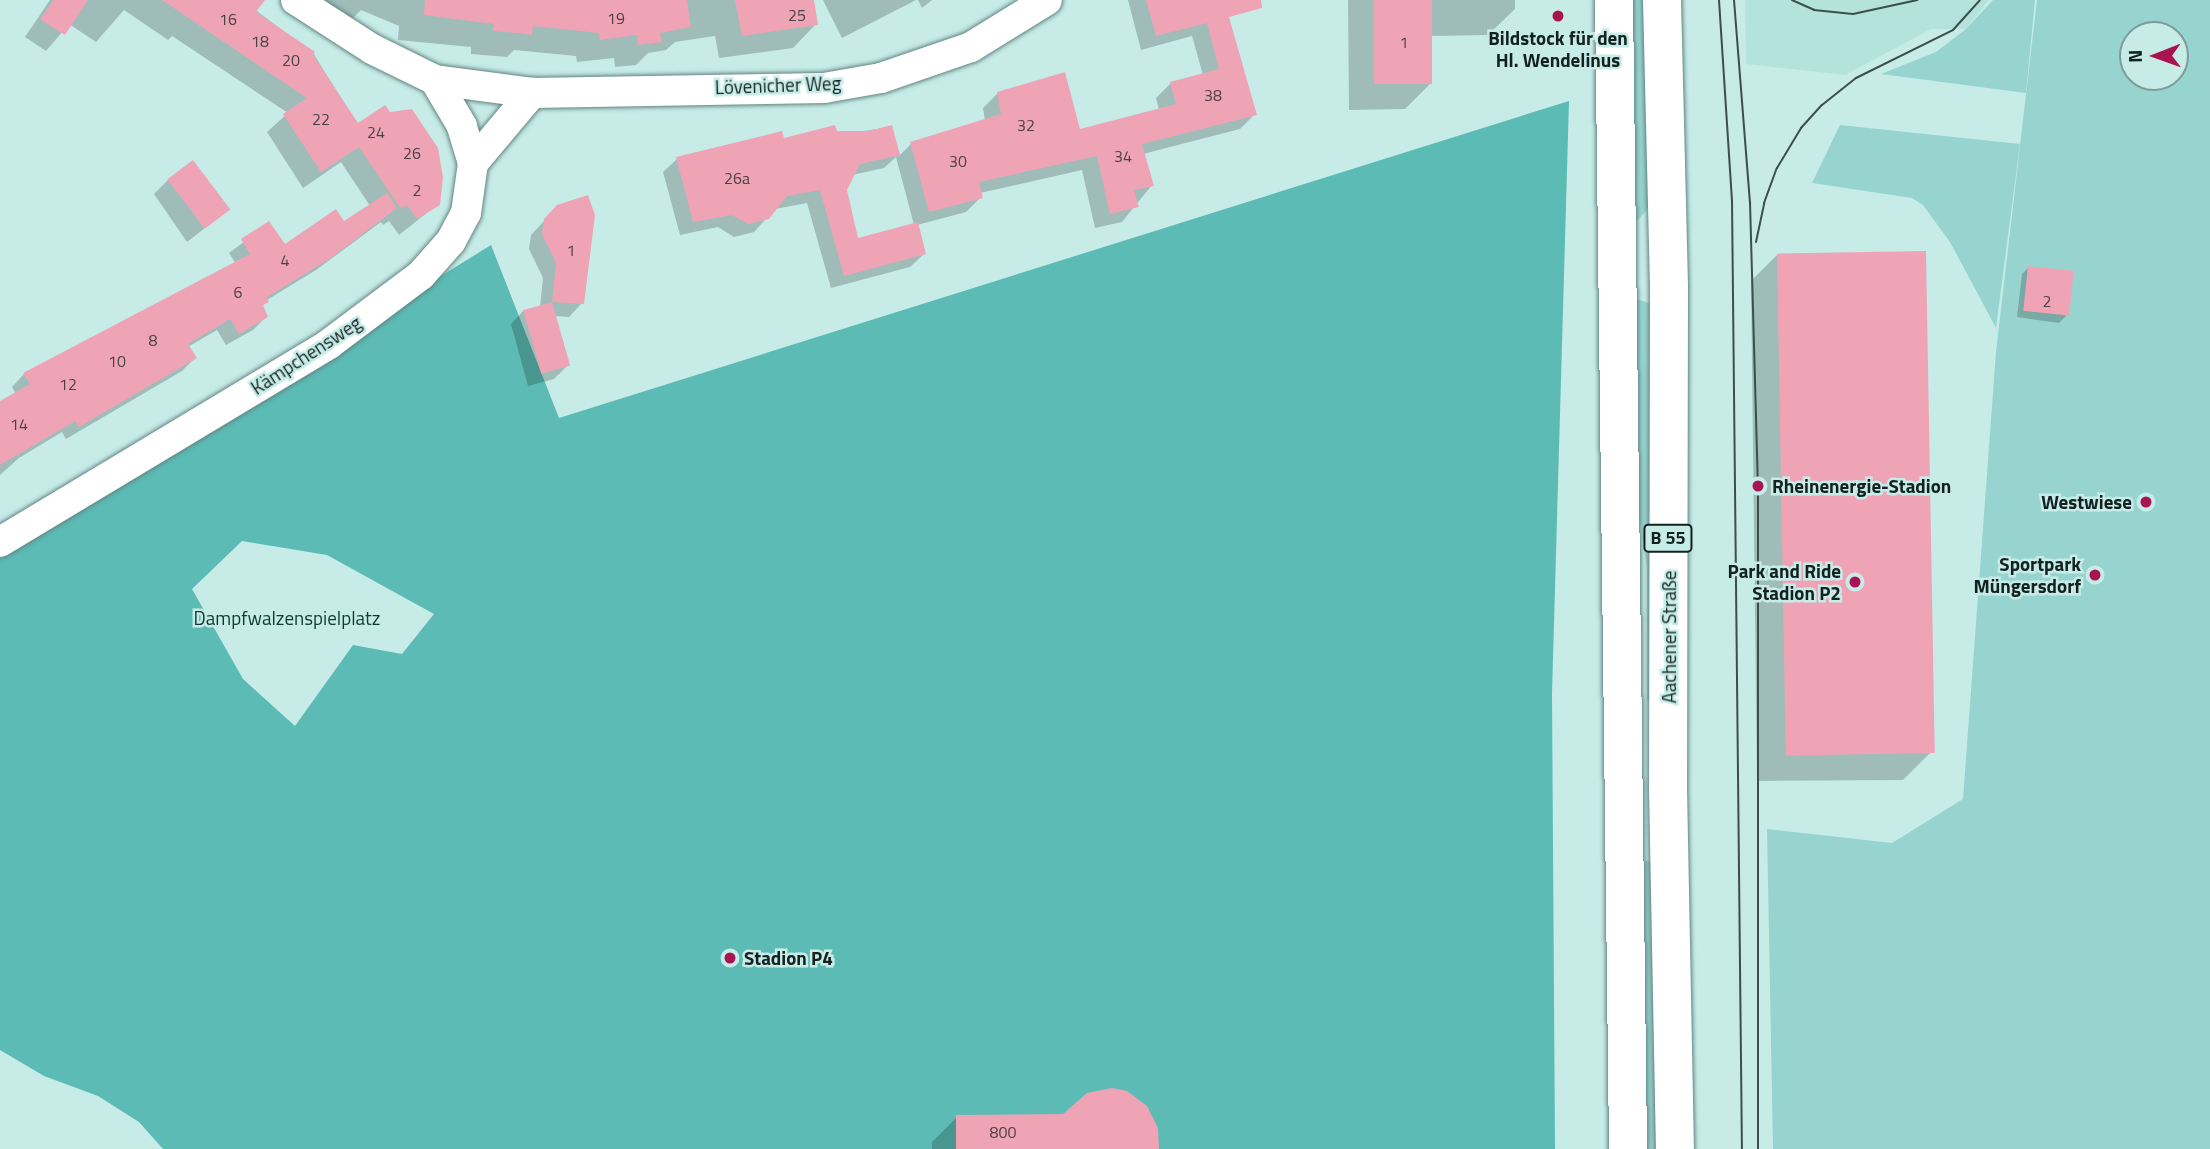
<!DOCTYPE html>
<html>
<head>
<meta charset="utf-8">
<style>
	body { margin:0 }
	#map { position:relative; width:2210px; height:1149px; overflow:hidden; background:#c7ece8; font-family:"Titillium Web",sans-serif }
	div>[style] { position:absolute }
	.built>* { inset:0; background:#b4e3de }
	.green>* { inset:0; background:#97d4cf; transform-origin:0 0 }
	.forest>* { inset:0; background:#5cbbb5 }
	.shadow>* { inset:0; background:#0003 }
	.building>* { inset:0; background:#efa4b6; transform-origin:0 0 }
	.roads { filter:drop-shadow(0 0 2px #638582) drop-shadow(0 0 2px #638582) }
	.minor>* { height:30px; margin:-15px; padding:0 15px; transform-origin:15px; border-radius:15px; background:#fff }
	.major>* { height:38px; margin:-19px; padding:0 19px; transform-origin:19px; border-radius:19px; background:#fff }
	.tram>* { height:2px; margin:-1px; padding:0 1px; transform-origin:1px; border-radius:1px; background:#3c4f4d }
	.dots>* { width:19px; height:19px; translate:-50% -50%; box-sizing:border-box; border:4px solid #c7ece8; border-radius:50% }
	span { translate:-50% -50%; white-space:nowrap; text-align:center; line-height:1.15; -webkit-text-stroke:5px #c7ece8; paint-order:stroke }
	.number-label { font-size:16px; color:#4a4246 }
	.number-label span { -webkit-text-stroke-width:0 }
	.shield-label span { padding:2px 5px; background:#c7ece8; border:2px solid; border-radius:5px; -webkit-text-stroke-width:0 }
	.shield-label { font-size:18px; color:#132120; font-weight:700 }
	.poi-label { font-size:19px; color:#132120; font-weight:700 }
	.left { translate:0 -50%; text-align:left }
	.right { translate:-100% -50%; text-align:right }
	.street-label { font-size:19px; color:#132120 }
	.park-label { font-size:19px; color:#0c3a37 }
	.north { position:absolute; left:2119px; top:21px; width:70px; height:70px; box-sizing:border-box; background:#c7ece8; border:2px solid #7f9b98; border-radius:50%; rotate:269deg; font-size:19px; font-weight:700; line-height:28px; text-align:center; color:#132120 }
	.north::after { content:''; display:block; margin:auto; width:24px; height:32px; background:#a71451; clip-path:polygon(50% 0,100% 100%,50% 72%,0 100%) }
</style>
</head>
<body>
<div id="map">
	<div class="built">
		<div style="clip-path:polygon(1745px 0,1989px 0,1966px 29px,1931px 29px,1845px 75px,1746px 64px)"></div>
	</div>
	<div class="green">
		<div style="clip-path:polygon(1629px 0,1644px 0,1650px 206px,1638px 220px,1631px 220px)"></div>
		<div style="clip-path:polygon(1993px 0,2035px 0,2026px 93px,1881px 74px,1936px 52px,1966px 29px)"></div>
		<div style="clip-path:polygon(evenodd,2037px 0,2210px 0,2210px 1149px,1773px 1149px,1767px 829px,1892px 843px,1963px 799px,1996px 352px,2037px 0,2133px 35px,2175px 35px,2175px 77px,2133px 77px,2133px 35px)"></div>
		<div style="clip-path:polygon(1840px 125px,2020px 144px,1996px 328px,1950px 242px,1923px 205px,1912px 198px,1812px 183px)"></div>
		<div style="clip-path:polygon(1637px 299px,1652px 304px,1651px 704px,1647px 700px,1647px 567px,1635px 492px)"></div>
		<div style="left:1635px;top:861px;width:21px;height:288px"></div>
	</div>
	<div class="forest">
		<div style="clip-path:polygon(evenodd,1569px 101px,1552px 693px,1555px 1149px,163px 1149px,139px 1122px,98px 1096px,44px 1076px,0 1050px,0 549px,491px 245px,559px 418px,1569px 101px,242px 541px,327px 555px,434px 614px,402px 654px,353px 645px,295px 726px,243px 679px,192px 589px,242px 541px)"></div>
	</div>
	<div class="shadow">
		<div style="clip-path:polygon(50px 0,242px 0,313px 53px,358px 125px,438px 204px,399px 235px,389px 221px,383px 225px,381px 222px,316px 270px,267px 300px,262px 307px,266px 317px,253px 330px,226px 345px,217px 330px,193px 344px,188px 347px,195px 358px,182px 371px,66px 439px,62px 432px,19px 458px,0 475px,0 404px,16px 394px,12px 387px,24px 374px,236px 264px,229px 253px,268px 224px,284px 247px,343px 223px,370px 206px,341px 162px,303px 188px,267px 132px,288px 113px,172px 36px,168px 40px,124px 10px,96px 42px,69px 24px,46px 51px,25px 37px)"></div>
		<div style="clip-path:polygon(320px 0,812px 0,816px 24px,793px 48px,719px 58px,715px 36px,675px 42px,666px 50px,648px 53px,636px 65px,615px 67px,614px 58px,577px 62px,576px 56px,514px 50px,507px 57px,471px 54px,471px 47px,398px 40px,399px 26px,361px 10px,350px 21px)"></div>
		<div style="clip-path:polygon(823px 0,916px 0,842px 38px)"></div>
		<div style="clip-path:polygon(918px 0,932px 0,922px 8px)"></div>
		<div style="clip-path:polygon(evenodd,1128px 0,1224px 0,1255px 114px,1240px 129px,1143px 154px,1152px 185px,1122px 222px,1095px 228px,1082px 170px,980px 193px,981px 197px,966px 212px,917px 225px,924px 254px,910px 267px,831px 288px,807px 203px,775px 209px,754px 232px,734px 237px,718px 227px,680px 235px,663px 172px,677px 159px,890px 127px,899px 156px,911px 144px,985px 121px,983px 108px,998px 93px,1079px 131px,1159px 110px,1156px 98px,1171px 83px,1203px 75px,1192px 36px,1141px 50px,1128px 0,896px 157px,914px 225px,857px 240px,846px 190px,852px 175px,884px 168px,896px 157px)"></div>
		<div style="clip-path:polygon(1348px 0,1515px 0,1515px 9px,1488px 35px,1431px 36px,1431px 83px,1405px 109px,1349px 110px)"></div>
		<div style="clip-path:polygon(168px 180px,228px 210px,187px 242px,154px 194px)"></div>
		<div style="clip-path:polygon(558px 206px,582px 303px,569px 317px,554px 316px,568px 365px,554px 379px,528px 386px,511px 324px,524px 310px,540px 307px,543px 278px,529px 249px,531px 235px)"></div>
		<div style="clip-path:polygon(1778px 254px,1930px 753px,1903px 780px,1757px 781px,1751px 281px)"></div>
		<div style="clip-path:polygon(2028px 268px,2066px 316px,2059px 323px,2017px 317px,2022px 274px)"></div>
		<div style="clip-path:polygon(957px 1117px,1155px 1149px,932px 1149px,932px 1142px)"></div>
	</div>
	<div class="building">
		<div style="clip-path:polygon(54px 0,88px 0,65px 35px,40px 19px)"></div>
		<div style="clip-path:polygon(162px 0,265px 0,256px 12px,315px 52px,313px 55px,358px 123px,385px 105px,390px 112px,412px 109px,438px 148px,443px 177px,440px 205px,417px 219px,407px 205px,401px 209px,359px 147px,321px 172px,283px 114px,307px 98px)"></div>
		<div style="clip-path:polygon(425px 0,687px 0,691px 27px,660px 33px,662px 42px,638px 45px,637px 35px,600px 40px,599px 33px,533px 26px,532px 35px,517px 33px,493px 31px,494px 24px,424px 15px)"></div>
		<div style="clip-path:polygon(735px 0,814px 0,818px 25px,742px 36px)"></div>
		<div style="clip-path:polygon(1146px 0,1261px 0,1262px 8px,1229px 17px,1257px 115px,1142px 144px,1154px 186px,1134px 190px,1139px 207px,1110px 214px,1097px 156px,979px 182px,983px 198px,929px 212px,910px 142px,1001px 114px,997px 92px,1065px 72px,1080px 129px,1176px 104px,1170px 82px,1219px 69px,1207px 23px,1156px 36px)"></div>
		<div style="left:1374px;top:0;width:58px;height:84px"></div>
		<div style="clip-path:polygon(835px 125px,837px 131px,869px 131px,892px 125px,900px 155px,860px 164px,847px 190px,858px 238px,918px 222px,926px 254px,844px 276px,820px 190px,787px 196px,769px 219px,748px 224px,732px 215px,693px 222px,676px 157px,782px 131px,784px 138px)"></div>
		<div style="left:193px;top:160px;width:62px;height:32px;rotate:53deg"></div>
		<div style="clip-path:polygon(387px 193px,397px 208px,331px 258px,267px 297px,269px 302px,263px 305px,268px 317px,239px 334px,230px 319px,188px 344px,197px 358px,79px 427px,75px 421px,0 465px,0 401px,30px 384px,23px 373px,250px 254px,241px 239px,269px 221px,285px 244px,336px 209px,344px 221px)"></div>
		<div style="clip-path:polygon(588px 195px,595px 215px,584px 304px,552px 302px,556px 263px,542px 234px,544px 219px,557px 205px)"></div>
		<div style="left:1926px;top:251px;width:502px;height:149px;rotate:89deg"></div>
		<div style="left:2028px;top:266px;width:46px;height:45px;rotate:6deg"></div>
		<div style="left:552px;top:302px;width:66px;height:30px;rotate:74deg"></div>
		<div style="clip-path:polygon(1112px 1088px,1127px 1091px,1147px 1106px,1158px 1128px,1159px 1149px,956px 1149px,956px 1115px,1063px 1114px,1087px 1093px)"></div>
	</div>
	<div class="roads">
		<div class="minor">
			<div style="left:296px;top:0;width:90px;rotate:32.8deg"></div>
			<div style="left:372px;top:49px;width:70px;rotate:26.2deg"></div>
			<div style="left:435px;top:80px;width:98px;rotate:7.6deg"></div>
			<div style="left:532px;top:93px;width:292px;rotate:-1deg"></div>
			<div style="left:824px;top:88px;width:58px;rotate:-10deg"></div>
			<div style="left:881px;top:78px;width:95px;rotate:-19deg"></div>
			<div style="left:971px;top:47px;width:89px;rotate:-31.7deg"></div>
			<div style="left:473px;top:163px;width:92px;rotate:-49.9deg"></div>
			<div style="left:0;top:542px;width:384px;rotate:-31deg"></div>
			<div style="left:329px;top:344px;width:115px;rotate:-36.9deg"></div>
			<div style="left:421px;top:275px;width:45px;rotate:-48.6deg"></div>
			<div style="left:451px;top:241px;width:32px;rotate:-62deg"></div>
			<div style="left:466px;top:213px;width:50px;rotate:-82deg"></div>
			<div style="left:473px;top:163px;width:39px;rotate:-107deg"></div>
			<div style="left:462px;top:126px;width:53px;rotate:-120.4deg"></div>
		</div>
		<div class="major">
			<div style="left:1614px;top:0;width:1149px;rotate:89.3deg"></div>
			<div style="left:1662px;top:0;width:288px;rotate:88.6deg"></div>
			<div style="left:1669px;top:288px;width:500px;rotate:90.11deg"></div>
			<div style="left:1668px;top:788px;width:361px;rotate:88.9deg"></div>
		</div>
	</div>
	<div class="tram">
		<div style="left:1719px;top:0;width:201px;rotate:86.3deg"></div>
		<div style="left:1732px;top:201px;width:948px;rotate:89.4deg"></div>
		<div style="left:1734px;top:0;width:203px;rotate:85.5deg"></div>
		<div style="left:1750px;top:202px;width:284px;rotate:88.4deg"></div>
		<div style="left:1758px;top:486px;width:663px;rotate:90deg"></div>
		<div style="left:1792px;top:0;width:24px;rotate:24deg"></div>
		<div style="left:1814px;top:10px;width:39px;rotate:6deg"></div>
		<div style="left:1853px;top:14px;width:66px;rotate:-12.3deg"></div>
		<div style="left:1756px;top:242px;width:40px;rotate:-78deg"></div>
		<div style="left:1764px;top:203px;width:37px;rotate:-70deg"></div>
		<div style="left:1777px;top:168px;width:47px;rotate:-59deg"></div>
		<div style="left:1801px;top:128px;width:31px;rotate:-48deg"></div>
		<div style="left:1822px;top:105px;width:43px;rotate:-38.5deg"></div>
		<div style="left:1856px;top:78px;width:108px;rotate:-26.3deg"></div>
		<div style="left:1953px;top:30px;width:40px;rotate:-48deg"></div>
	</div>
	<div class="dots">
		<div style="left:1558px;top:16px;background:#a71451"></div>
		<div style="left:1758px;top:486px;background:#a71451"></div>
		<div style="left:2146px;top:502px;background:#a71451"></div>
		<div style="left:2095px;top:575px;background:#a71451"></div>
		<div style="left:1855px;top:582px;background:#a71451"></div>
		<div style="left:730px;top:958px;background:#a71451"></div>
	</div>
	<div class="number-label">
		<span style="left:797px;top:15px">25</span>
		<span style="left:616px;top:18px">19</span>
		<span style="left:228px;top:19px">16</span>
		<span style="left:260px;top:41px">18</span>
		<span style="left:1404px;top:42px">1</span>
		<span style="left:291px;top:60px">20</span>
		<span style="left:1213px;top:95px">38</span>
		<span style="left:321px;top:119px">22</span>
		<span style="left:1026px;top:125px">32</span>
		<span style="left:376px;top:132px">24</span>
		<span style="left:412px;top:153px">26</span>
		<span style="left:1123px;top:156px">34</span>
		<span style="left:958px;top:161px">30</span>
		<span style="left:737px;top:178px">26a</span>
		<span style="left:417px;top:190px">2</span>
		<span style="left:571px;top:250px">1</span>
		<span style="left:285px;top:260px">4</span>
		<span style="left:238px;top:292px">6</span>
		<span style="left:2047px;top:301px">2</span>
		<span style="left:153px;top:340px">8</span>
		<span style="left:117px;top:361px">10</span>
		<span style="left:68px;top:384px">12</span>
		<span style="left:19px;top:424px">14</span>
		<span style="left:1003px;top:1132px">800</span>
	</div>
	<div class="shield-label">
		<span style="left:1668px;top:538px">B 55</span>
	</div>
	<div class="poi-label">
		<span style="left:1558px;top:49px">Bildstock für den<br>Hl. Wendelinus</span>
		<span class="left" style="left:1772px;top:486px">Rheinenergie-Stadion</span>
		<span class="right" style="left:2132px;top:502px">Westwiese</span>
		<span class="right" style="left:2081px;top:575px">Sportpark<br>Müngersdorf</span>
		<span class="right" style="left:1841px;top:582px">Park and Ride<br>Stadion P2</span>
		<span class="left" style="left:744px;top:958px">Stadion P4</span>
	</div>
	<div class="street-label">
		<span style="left:778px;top:85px;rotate:-2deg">Lövenicher Weg</span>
		<span style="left:306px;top:355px;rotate:-33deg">Kämpchensweg</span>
		<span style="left:1669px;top:637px;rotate:-90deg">Aachener Straße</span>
	</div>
	<div class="park-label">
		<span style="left:287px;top:618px">Dampfwalzenspielplatz</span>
	</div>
	<div class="north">N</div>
</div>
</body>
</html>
